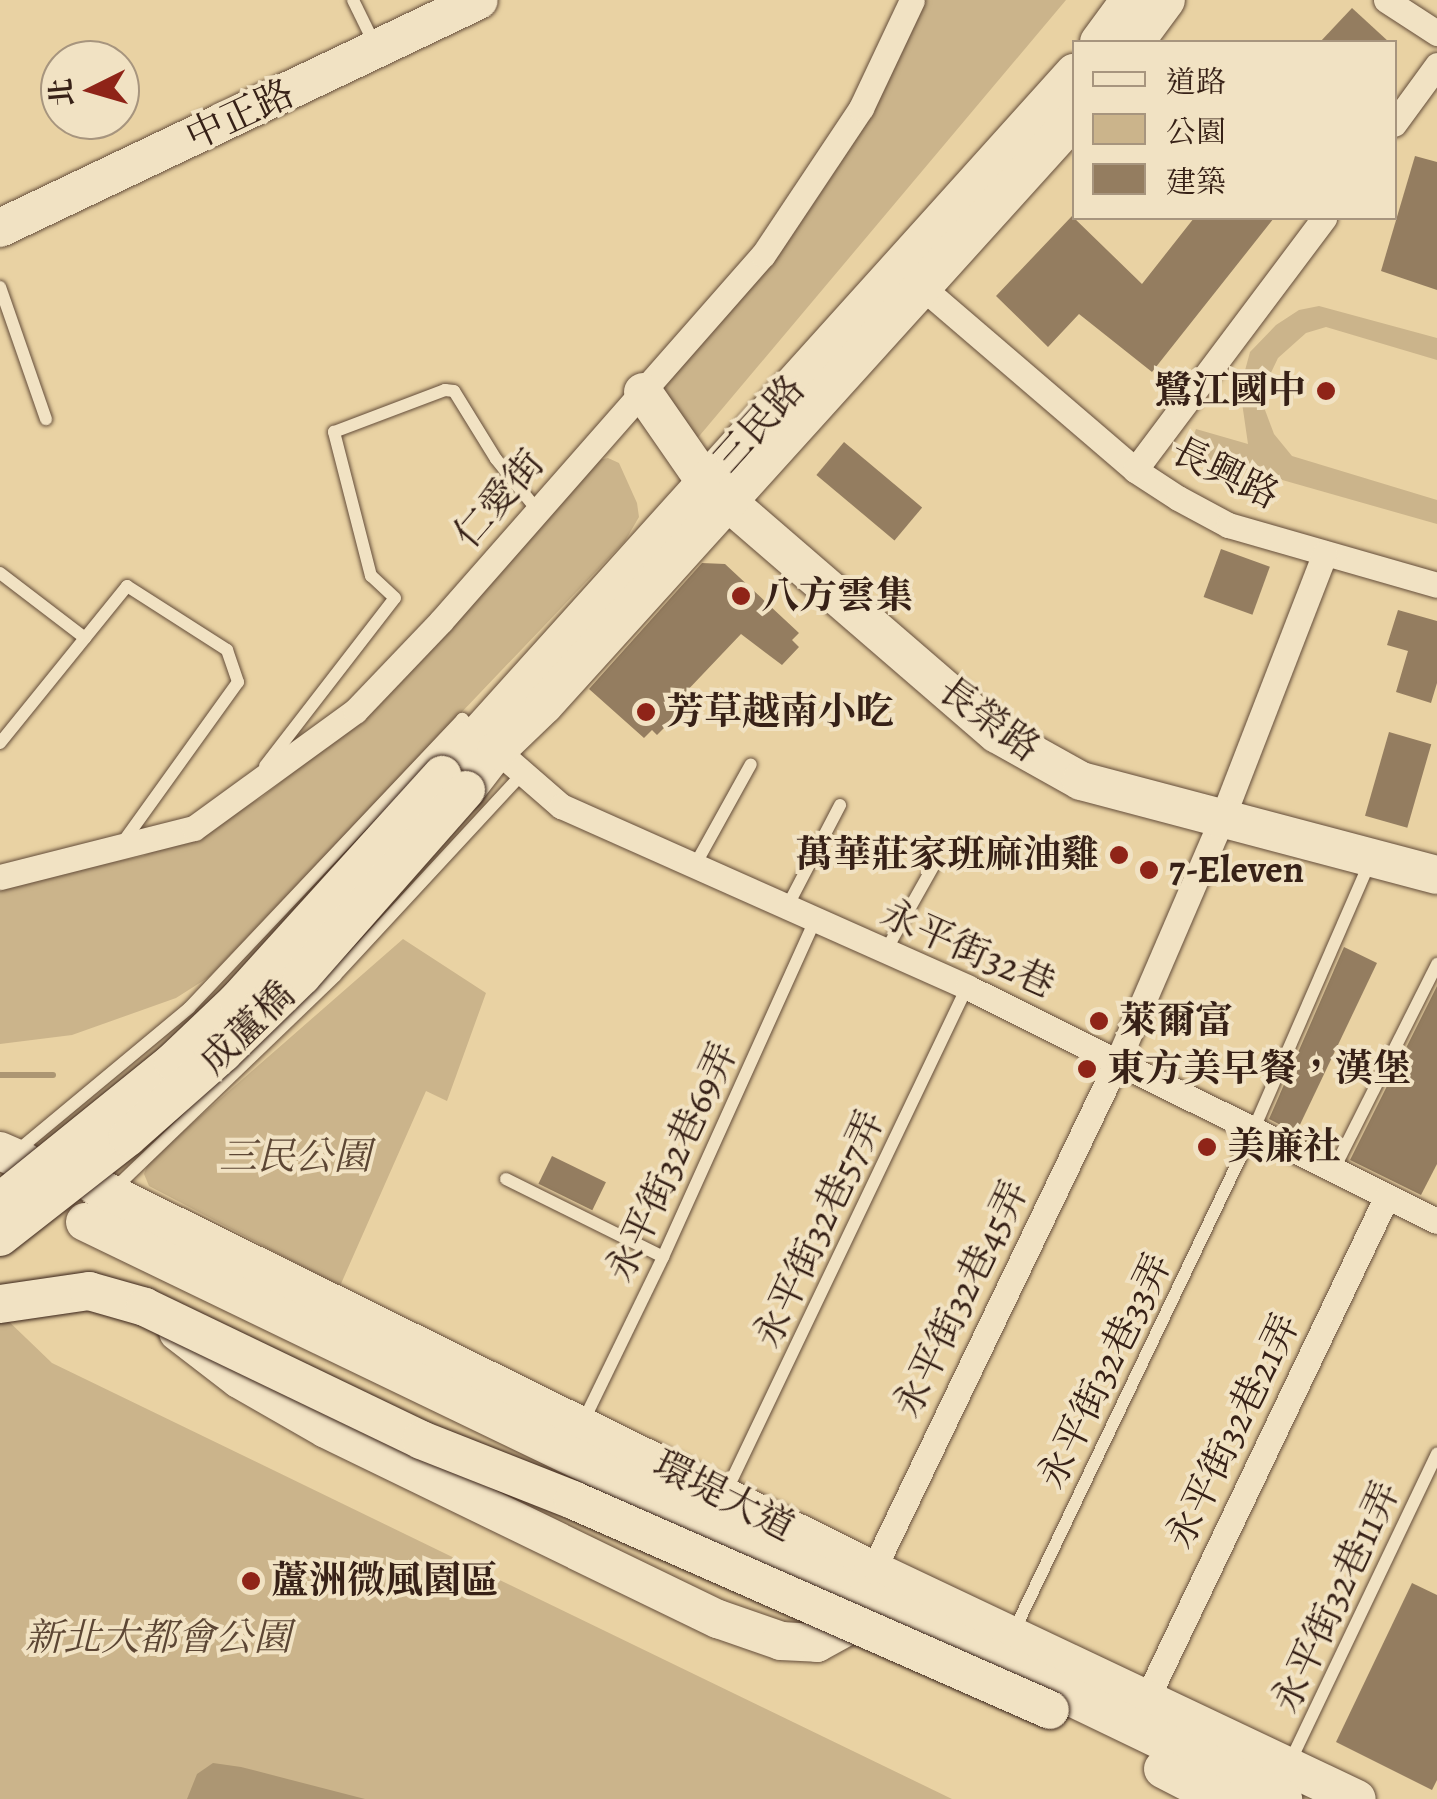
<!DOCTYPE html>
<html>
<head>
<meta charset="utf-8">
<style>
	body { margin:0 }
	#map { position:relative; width:1437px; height:1799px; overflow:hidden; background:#e9d2a3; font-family:Alegreya,"Noto Serif TC",serif }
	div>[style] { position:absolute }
	.green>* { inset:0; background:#cbb48b }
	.water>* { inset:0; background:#ac9673 }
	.stream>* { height:6px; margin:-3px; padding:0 3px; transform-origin:3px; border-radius:3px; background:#ac9673 }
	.building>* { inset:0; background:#947d60; transform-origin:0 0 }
	.roads { filter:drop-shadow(0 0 2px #644d3a) drop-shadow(0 0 2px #644d3a) }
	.lane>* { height:12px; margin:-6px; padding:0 6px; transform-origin:6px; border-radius:6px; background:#f1e2c3 }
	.street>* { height:25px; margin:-12.5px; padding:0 12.5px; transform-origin:12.5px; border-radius:12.5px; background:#f1e2c3 }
	.secondary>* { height:38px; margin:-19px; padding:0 19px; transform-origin:19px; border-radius:19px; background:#f1e2c3 }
	.bridges { filter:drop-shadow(0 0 2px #372117) drop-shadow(0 0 2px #372117) }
	.secondary-bridge>* { height:38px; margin:-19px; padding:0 19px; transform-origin:19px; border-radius:19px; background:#f1e2c3 }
	.dots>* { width:28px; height:28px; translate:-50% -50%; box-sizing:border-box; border:5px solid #f1e2c3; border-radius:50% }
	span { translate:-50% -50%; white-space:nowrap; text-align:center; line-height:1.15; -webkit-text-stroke:8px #f1e2c3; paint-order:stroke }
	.street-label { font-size:38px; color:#372117 }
	.poi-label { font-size:38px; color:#372117; font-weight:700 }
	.right { translate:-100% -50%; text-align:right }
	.left { translate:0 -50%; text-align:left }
	.park-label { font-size:38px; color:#5c4634; font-style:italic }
	.legend { position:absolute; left:1072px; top:40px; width:325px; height:180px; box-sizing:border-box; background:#f1e2c3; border:2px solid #a7957e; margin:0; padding:12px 18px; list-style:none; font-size:30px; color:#372117 }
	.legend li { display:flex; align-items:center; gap:20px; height:50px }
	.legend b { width:50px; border:2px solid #a7957e }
	.north { position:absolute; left:40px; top:40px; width:100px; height:100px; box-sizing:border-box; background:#f1e2c3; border:2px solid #a7957e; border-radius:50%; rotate:265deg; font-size:28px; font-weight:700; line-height:40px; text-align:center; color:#372117 }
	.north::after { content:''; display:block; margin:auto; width:35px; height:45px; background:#8f2418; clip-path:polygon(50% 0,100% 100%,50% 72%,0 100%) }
</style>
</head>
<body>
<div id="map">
	<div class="green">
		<div style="clip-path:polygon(920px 0,1066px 0,685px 453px,643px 392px,776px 236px)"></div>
		<div style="clip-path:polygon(1319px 306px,1437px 338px,1437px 360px,1326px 327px,1306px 333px,1278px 358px,1266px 383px,1265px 410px,1274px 434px,1292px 456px,1437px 500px,1437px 524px,1187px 453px,1196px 429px,1248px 444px,1240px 389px,1250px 352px,1276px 325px,1299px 310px)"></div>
		<div style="clip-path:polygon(608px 458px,619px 463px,637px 503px,639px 517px,625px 541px,209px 977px,176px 998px,72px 1035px,0 1044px,0 885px,143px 856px,261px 798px,359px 719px,598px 460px)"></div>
		<div style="clip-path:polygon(403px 939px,486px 993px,447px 1101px,426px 1091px,340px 1286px,149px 1186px,144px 1174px,149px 1161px)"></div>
		<div style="clip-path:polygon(0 1313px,52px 1363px,952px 1799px,0 1799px)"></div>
	</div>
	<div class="water">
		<div style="clip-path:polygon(213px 1763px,241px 1767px,365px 1799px,187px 1799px,197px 1774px)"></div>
	</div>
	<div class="stream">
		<div style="left:0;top:1075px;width:53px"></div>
	</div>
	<div class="building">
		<div style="clip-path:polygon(1352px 8px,1389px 42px,1320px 42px)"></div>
		<div style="clip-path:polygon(1415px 156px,1437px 162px,1437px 290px,1381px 271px)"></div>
		<div style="clip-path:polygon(1072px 216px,1142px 284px,1194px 218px,1274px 218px,1152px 372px,1079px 314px,1048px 347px,996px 296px)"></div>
		<div style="left:844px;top:442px;width:102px;height:43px;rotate:40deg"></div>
		<div style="left:1221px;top:549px;width:52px;height:51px;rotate:20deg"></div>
		<div style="clip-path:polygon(702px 563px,725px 564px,799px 633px,792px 640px,799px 647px,782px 665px,741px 634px,683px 695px,679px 701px,685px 707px,657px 735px,652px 730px,644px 738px,589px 689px)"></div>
		<div style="clip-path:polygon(1398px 610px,1437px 621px,1437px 683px,1431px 703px,1396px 692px,1408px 651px,1387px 645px)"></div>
		<div style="left:1389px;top:732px;width:44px;height:87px;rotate:16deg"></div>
		<div style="clip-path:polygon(1344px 947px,1377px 963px,1296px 1133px,1269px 1119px)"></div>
		<div style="clip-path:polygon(1437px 986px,1437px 1164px,1421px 1195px,1350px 1160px)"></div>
		<div style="left:552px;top:1156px;width:60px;height:31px;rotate:26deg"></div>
		<div style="clip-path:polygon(1412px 1583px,1437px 1595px,1437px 1780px,1432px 1790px,1336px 1742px)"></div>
	</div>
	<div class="roads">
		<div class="lane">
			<div style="left:353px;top:0;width:52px;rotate:63.9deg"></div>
			<div style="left:0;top:287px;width:140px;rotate:70.8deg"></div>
			<div style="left:0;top:573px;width:107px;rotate:37.4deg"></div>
			<div style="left:0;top:743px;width:202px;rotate:-51deg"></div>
			<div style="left:127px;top:586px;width:119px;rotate:32.6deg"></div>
			<div style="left:227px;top:650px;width:34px;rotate:71deg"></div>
			<div style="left:238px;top:682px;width:201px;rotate:125.7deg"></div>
			<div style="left:265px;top:766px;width:212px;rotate:-52.3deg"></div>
			<div style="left:395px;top:598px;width:33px;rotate:-137deg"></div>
			<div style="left:371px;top:576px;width:149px;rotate:-104.4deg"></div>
			<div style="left:334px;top:432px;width:119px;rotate:-20.7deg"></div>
			<div style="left:445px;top:390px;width:9px;rotate:6deg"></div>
			<div style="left:454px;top:391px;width:80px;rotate:58.3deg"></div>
			<div style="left:496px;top:459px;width:67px;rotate:51.1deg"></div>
			<div style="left:695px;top:865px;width:115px;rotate:-61deg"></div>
			<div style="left:787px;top:907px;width:115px;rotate:-62.5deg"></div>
			<div style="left:885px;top:952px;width:100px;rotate:-60.6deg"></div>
			<div style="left:17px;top:1151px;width:224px;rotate:-39.7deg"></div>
			<div style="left:189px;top:1008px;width:398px;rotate:-46.6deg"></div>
			<div style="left:462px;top:719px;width:19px;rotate:43deg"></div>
			<div style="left:1333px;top:1171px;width:232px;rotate:-63.3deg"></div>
			<div style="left:506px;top:1179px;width:175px;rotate:26.4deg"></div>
			<div style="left:114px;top:1189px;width:307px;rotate:-43.9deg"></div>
			<div style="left:335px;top:976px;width:277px;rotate:-47.2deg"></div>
			<div style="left:582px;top:1424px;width:186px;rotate:-64.1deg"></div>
			<div style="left:663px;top:1257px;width:367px;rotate:-65.7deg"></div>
			<div style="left:725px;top:1494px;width:562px;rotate:-64.48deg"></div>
			<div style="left:1013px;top:1633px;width:554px;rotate:-64.45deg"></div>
			<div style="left:1252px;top:1133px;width:296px;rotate:-66.5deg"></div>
			<div style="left:1289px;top:1764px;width:344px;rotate:-64.5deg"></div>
		</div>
		<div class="street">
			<div style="left:1386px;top:0;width:61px;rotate:32.9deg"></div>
			<div style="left:1394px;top:124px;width:73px;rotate:-53.9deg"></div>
			<div style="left:923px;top:288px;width:279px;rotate:40.6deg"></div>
			<div style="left:1135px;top:470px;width:51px;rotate:33.1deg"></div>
			<div style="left:1178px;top:498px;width:57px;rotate:28.4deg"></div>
			<div style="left:1228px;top:525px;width:217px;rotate:16deg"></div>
			<div style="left:1135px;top:470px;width:315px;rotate:-53.1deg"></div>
			<div style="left:485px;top:740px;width:101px;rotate:41deg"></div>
			<div style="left:561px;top:806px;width:445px;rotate:24deg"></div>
			<div style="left:967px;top:987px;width:525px;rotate:26.47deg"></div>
			<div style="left:0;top:877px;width:200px;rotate:-14.2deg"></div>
			<div style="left:194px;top:828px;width:199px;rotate:-36deg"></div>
			<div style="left:355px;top:711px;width:124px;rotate:-46.3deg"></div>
			<div style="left:441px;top:621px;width:487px;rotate:-48.7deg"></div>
			<div style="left:763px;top:255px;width:177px;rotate:-56.3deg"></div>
			<div style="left:861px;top:108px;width:119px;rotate:-64.7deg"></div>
			<div style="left:873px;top:1570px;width:566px;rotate:-64.34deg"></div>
			<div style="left:1118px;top:1060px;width:260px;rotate:-66.7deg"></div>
			<div style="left:1221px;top:821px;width:287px;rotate:-68.8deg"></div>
			<div style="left:1147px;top:1698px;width:556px;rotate:-64.45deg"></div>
		</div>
		<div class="secondary">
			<div style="left:1099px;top:42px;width:52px;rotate:-53.6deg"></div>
			<div style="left:1135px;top:42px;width:52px;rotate:-53.6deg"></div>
			<div style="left:0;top:228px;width:530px;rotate:-25.45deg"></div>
			<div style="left:643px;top:392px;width:111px;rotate:55.3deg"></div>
			<div style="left:706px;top:483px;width:384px;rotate:40.8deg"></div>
			<div style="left:997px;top:734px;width:96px;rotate:29.2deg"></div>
			<div style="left:1081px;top:781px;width:368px;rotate:14.8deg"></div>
			<div style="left:442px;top:775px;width:945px;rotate:-48deg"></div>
			<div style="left:466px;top:790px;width:49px;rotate:-52.4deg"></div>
			<div style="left:496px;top:751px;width:66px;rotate:-43.8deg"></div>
			<div style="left:544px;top:705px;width:790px;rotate:-47.87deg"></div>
			<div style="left:0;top:1151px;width:27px;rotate:24deg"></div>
			<div style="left:95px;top:1186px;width:868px;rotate:26.27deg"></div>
			<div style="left:873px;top:1570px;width:535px;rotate:25.32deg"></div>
			<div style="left:85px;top:1222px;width:1330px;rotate:25.72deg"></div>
			<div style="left:178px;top:1332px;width:77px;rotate:37.6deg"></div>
			<div style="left:239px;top:1379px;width:100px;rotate:29.9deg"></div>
			<div style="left:326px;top:1429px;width:436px;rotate:25.9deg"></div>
			<div style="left:718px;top:1619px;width:67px;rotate:19.2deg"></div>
			<div style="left:781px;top:1641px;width:36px;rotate:3deg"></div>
			<div style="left:817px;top:1643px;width:39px;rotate:-29deg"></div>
			<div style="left:851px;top:1624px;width:26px;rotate:-62deg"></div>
			<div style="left:1163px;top:1769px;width:65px;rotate:27.3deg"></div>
		</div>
	</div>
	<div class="bridges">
		<div class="secondary-bridge">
			<div style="left:0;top:1202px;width:223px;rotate:-39deg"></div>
			<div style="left:173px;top:1062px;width:90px;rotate:-43.6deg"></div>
			<div style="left:238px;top:1000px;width:304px;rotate:-47.8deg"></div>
			<div style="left:0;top:1237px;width:162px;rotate:-38deg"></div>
			<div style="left:128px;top:1137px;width:127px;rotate:-41.5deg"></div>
			<div style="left:223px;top:1053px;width:110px;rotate:-44.3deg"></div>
			<div style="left:302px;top:976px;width:248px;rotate:-48.6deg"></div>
			<div style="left:0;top:1304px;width:90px;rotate:-8.3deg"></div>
			<div style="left:89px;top:1291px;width:58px;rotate:15.9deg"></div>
			<div style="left:145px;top:1307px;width:306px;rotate:25.7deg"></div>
			<div style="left:421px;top:1440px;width:163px;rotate:21.5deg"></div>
			<div style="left:573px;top:1500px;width:521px;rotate:23.76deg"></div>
		</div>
	</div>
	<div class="dots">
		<div style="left:1326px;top:391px;background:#8f2418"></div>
		<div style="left:741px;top:596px;background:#8f2418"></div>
		<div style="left:646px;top:712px;background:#8f2418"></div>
		<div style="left:1119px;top:855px;background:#8f2418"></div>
		<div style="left:1149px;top:870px;background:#8f2418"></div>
		<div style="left:1099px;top:1021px;background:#8f2418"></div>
		<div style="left:1087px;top:1069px;background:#8f2418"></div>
		<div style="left:1207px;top:1147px;background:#8f2418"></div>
		<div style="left:251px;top:1581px;background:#8f2418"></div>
	</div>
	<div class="street-label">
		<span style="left:240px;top:115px;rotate:-25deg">中正路</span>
		<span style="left:759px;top:424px;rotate:-48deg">三民路</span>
		<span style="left:1225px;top:473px;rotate:26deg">長興路</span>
		<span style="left:499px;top:499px;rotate:-49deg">仁愛街</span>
		<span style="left:989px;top:719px;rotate:36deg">長榮路</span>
		<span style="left:968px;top:949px;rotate:24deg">永平街32巷</span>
		<span style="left:247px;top:1028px;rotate:-44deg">成蘆橋</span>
		<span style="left:672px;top:1162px;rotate:-65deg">永平街32巷69弄</span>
		<span style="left:819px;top:1229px;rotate:-65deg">永平街32巷57弄</span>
		<span style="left:961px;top:1299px;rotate:-64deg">永平街32巷45弄</span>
		<span style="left:1105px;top:1371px;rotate:-64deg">永平街32巷33弄</span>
		<span style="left:1233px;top:1431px;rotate:-64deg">永平街32巷21弄</span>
		<span style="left:724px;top:1496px;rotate:27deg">環堤大道</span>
		<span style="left:1336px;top:1597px;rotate:-65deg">永平街32巷11弄</span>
	</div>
	<div class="poi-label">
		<span class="right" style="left:1306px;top:391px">鷺江國中</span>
		<span class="left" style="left:761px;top:596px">八方雲集</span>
		<span class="left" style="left:666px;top:712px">芳草越南小吃</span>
		<span class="right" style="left:1099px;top:855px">萬華莊家班麻油雞</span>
		<span class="left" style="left:1169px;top:870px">7-Eleven</span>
		<span class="left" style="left:1119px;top:1021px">萊爾富</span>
		<span class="left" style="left:1107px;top:1069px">東方美早餐，漢堡</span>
		<span class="left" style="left:1227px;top:1147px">美廉社</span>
		<span class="left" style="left:271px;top:1581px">蘆洲微風園區</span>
	</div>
	<div class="park-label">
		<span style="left:295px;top:1157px">三民公園</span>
		<span style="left:158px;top:1638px">新北大都會公園</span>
	</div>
	<ul class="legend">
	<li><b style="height:12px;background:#f1e2c3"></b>道路</li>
	<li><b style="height:28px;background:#cbb48b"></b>公園</li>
	<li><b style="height:28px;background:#947d60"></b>建築</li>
	</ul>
	<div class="north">北</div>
</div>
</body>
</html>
